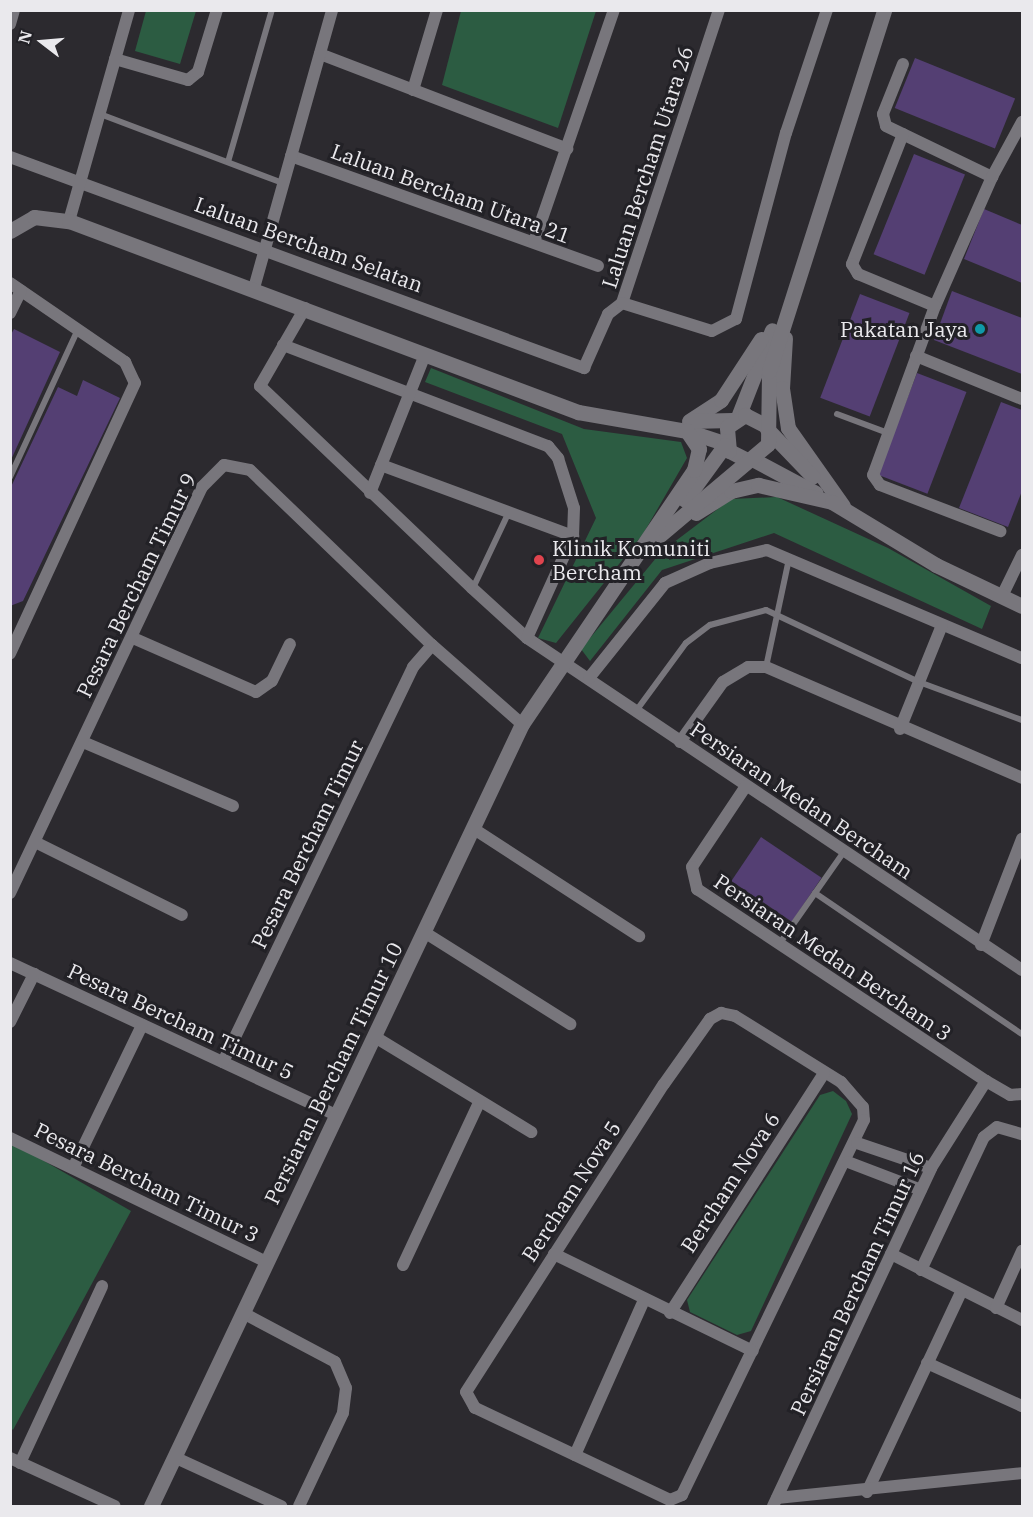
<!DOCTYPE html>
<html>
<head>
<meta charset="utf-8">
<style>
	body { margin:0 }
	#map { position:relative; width:1033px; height:1517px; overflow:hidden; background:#2c2a2f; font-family:"IBM Plex Serif",serif }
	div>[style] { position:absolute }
	.green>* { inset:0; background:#2c5c42 }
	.building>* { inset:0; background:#543f73; transform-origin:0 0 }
	.service>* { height:6px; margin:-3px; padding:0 3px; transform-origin:3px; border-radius:3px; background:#78767c }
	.minor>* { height:12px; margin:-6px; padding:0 6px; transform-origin:6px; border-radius:6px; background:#78767c }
	.tertiary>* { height:15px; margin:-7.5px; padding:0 7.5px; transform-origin:7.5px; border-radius:7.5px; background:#78767c }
	.dots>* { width:16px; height:16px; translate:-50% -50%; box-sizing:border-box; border:3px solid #222126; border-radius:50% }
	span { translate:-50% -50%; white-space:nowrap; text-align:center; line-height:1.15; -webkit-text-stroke:6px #222126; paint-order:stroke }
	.street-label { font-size:21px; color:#eae9ed }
	.poi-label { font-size:21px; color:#eae9ed }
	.right { translate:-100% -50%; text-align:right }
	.left { translate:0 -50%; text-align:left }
	.frame { position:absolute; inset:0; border:12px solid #eae9ed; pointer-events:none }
	.north { position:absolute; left:12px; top:12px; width:60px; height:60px; -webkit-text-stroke:4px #222126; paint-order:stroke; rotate:286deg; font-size:16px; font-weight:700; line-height:24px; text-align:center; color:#eae9ed }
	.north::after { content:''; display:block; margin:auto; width:21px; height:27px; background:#eae9ed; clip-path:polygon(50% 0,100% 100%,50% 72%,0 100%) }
</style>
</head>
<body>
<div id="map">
	<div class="green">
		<div style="clip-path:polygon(146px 11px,196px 11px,180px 64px,135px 51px)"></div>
		<div style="clip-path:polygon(461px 11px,596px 11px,558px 128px,442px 85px)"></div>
		<div style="clip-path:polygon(431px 368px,584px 429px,681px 442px,687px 458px,643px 534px,556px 643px,538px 638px,596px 518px,562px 434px,425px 382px)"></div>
		<div style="clip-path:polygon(777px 497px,888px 548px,991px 606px,982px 629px,774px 533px,662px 570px,590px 661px,581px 649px,661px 552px,731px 499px)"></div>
		<div style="clip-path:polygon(833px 1091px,846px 1101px,852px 1114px,751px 1331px,737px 1335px,690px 1312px,687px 1300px,820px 1095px)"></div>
		<div style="clip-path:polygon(11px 1142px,131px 1211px,13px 1430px,11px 1428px)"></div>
	</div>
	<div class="building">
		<div style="left:915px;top:58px;width:108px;height:54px;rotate:22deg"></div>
		<div style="left:914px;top:154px;width:55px;height:108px;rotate:22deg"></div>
		<div style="clip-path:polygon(984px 209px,1022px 225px,1022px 283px,964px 259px)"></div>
		<div style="clip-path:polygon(952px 291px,1022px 318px,1022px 374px,934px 340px)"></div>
		<div style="left:860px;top:294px;width:53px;height:111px;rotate:21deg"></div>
		<div style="clip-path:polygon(14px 329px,60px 352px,10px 462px,10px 336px)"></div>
		<div style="left:917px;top:373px;width:53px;height:109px;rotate:21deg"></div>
		<div style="clip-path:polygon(83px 380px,120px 398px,23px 601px,10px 606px,10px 489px,58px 387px,77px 396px)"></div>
		<div style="clip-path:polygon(1001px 402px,1022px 410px,1022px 491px,1008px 527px,959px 508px)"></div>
		<div style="left:761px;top:837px;width:73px;height:53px;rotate:34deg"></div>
	</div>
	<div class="service">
		<div style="left:100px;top:114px;width:196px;rotate:20.7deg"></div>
		<div style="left:228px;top:162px;width:158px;rotate:-73.9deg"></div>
		<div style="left:837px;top:414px;width:54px;rotate:20.4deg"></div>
		<div style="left:10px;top:477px;width:163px;rotate:-65.3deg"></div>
		<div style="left:473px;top:588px;width:84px;rotate:-64.7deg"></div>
		<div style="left:766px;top:667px;width:110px;rotate:-78deg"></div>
		<div style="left:636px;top:711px;width:84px;rotate:-53.7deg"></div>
		<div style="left:686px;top:643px;width:30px;rotate:-37deg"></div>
		<div style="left:710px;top:625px;width:58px;rotate:-15deg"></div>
		<div style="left:766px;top:610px;width:169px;rotate:25.2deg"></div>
		<div style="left:919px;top:682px;width:110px;rotate:20.3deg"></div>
		<div style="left:815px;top:893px;width:250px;rotate:34.3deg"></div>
		<div style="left:780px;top:943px;width:113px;rotate:-55deg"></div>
	</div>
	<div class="minor">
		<div style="left:10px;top:24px;width:15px;rotate:-74deg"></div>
		<div style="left:320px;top:54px;width:265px;rotate:21deg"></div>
		<div style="left:115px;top:59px;width:76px;rotate:16deg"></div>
		<div style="left:188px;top:80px;width:13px;rotate:-39deg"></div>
		<div style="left:198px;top:72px;width:65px;rotate:-73deg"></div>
		<div style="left:903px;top:64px;width:54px;rotate:111.8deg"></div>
		<div style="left:883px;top:114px;width:12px;rotate:76deg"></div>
		<div style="left:886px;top:126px;width:118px;rotate:25.7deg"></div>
		<div style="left:992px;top:177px;width:141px;rotate:113.8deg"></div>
		<div style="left:935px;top:306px;width:180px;rotate:110.1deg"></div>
		<div style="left:873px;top:475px;width:12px;rotate:55deg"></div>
		<div style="left:880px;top:485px;width:129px;rotate:21deg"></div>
		<div style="left:413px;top:90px;width:84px;rotate:-73.3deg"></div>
		<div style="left:903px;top:134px;width:140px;rotate:111.4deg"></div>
		<div style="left:852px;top:264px;width:12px;rotate:59deg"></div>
		<div style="left:858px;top:274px;width:83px;rotate:22.6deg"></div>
		<div style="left:291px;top:156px;width:326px;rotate:19.7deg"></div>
		<div style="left:10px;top:157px;width:612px;rotate:20.18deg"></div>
		<div style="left:584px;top:368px;width:59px;rotate:-66deg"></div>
		<div style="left:608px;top:314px;width:18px;rotate:-38deg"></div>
		<div style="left:622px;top:303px;width:309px;rotate:-71.7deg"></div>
		<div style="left:992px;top:177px;width:63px;rotate:-61.4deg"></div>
		<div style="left:69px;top:221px;width:219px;rotate:-74.1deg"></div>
		<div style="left:534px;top:242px;width:245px;rotate:-71deg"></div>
		<div style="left:10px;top:283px;width:140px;rotate:34.5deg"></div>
		<div style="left:125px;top:362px;width:23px;rotate:65deg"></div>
		<div style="left:135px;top:383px;width:298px;rotate:114.8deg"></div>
		<div style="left:254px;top:288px;width:289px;rotate:-74.3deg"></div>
		<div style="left:622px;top:303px;width:94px;rotate:17.3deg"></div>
		<div style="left:712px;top:331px;width:27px;rotate:-27deg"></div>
		<div style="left:736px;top:319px;width:193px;rotate:-75deg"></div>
		<div style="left:786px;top:133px;width:130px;rotate:-71.6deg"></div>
		<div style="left:305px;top:308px;width:90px;rotate:120deg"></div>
		<div style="left:260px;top:386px;width:293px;rotate:43.6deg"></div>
		<div style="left:472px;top:588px;width:74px;rotate:42.3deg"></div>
		<div style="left:527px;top:638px;width:596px;rotate:33.85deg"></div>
		<div style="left:10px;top:313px;width:25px;rotate:-64deg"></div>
		<div style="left:283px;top:345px;width:284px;rotate:20.9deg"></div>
		<div style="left:548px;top:446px;width:16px;rotate:50deg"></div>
		<div style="left:558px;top:458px;width:52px;rotate:72.3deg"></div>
		<div style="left:574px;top:508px;width:28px;rotate:92deg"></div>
		<div style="left:573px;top:536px;width:112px;rotate:114.3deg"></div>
		<div style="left:916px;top:356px;width:114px;rotate:22.1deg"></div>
		<div style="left:381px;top:465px;width:205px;rotate:20.3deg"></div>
		<div style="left:370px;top:493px;width:149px;rotate:-68.3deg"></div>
		<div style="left:1002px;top:596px;width:46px;rotate:-64deg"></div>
		<div style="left:133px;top:638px;width:134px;rotate:23.7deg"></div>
		<div style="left:256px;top:692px;width:19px;rotate:-35deg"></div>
		<div style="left:272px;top:681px;width:41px;rotate:-64.1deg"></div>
		<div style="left:589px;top:678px;width:122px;rotate:-51.3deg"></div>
		<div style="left:665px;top:583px;width:49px;rotate:-24deg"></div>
		<div style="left:710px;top:563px;width:58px;rotate:-12.8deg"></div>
		<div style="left:767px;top:550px;width:277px;rotate:23deg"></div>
		<div style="left:900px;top:729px;width:112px;rotate:-68deg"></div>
		<div style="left:83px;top:742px;width:163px;rotate:23.1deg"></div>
		<div style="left:680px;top:742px;width:74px;rotate:-54.4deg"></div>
		<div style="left:723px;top:682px;width:29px;rotate:-31deg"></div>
		<div style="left:748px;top:667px;width:18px"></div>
		<div style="left:766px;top:667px;width:279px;rotate:23.4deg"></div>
		<div style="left:746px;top:786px;width:97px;rotate:123.7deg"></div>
		<div style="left:692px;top:867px;width:23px;rotate:77deg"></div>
		<div style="left:697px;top:889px;width:347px;rotate:33.6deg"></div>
		<div style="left:986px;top:1081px;width:28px;rotate:30deg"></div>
		<div style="left:1010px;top:1095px;width:12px;rotate:-5deg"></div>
		<div style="left:474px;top:829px;width:197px;rotate:33deg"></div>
		<div style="left:35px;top:842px;width:164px;rotate:26.4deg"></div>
		<div style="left:10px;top:893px;width:449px;rotate:-64.7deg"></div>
		<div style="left:202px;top:487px;width:31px;rotate:-45deg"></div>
		<div style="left:224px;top:465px;width:26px;rotate:11deg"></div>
		<div style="left:250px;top:470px;width:252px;rotate:43.9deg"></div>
		<div style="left:432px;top:645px;width:120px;rotate:41.3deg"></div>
		<div style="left:424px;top:932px;width:173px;rotate:32.2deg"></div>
		<div style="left:981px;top:945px;width:114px;rotate:-68.9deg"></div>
		<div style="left:10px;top:963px;width:360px;rotate:25deg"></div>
		<div style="left:721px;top:1013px;width:14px;rotate:12deg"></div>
		<div style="left:735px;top:1016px;width:125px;rotate:31.9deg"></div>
		<div style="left:841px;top:1082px;width:33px;rotate:49deg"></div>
		<div style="left:863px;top:1107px;width:13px;rotate:86deg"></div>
		<div style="left:864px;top:1120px;width:417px;rotate:115.9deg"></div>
		<div style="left:682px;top:1495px;width:13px;rotate:157deg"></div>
		<div style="left:670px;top:1500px;width:216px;rotate:-154.7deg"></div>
		<div style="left:475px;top:1408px;width:18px;rotate:-119deg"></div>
		<div style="left:466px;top:1392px;width:366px;rotate:-57.3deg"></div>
		<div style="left:664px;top:1084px;width:80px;rotate:-54.7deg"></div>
		<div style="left:710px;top:1019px;width:13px;rotate:-29deg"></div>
		<div style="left:10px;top:1022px;width:54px;rotate:-63.4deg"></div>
		<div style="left:375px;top:1037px;width:183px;rotate:31.3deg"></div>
		<div style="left:223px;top:1062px;width:438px;rotate:-64.3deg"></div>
		<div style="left:413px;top:667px;width:29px;rotate:-49deg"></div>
		<div style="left:10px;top:1138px;width:285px;rotate:25.8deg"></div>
		<div style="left:857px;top:1143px;width:78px;rotate:18.7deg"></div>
		<div style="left:848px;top:1162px;width:78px;rotate:21deg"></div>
		<div style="left:73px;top:1168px;width:159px;rotate:-64.2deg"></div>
		<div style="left:554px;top:1254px;width:221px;rotate:26deg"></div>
		<div style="left:891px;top:1254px;width:147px;rotate:26.7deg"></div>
		<div style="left:403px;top:1265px;width:179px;rotate:-64.9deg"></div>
		<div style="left:921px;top:1270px;width:147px;rotate:-64.7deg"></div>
		<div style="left:984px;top:1137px;width:16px;rotate:-38deg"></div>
		<div style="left:997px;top:1127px;width:26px;rotate:16deg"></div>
		<div style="left:996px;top:1308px;width:63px;rotate:-65.5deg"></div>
		<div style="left:243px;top:1313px;width:104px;rotate:28deg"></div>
		<div style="left:335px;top:1362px;width:28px;rotate:67deg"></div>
		<div style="left:346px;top:1388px;width:25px;rotate:97deg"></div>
		<div style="left:343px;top:1413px;width:103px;rotate:115.3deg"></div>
		<div style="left:670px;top:1313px;width:285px;rotate:-57.3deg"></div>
		<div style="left:927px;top:1363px;width:104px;rotate:24.4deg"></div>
		<div style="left:575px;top:1455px;width:170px;rotate:-66deg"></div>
		<div style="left:174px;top:1457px;width:118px;rotate:24.6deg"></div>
		<div style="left:10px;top:1458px;width:115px;rotate:24.6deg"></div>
		<div style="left:20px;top:1463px;width:195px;rotate:-65.1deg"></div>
		<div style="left:867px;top:1492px;width:221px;rotate:-64.8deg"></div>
		<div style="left:777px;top:1498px;width:246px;rotate:-5.8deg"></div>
		<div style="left:773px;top:1506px;width:373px;rotate:-64.9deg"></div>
		<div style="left:931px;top:1168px;width:103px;rotate:-57.7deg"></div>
	</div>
	<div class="tertiary">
		<div style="left:10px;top:231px;width:28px;rotate:-30deg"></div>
		<div style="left:34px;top:217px;width:35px;rotate:7deg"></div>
		<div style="left:69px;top:221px;width:544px;rotate:20.57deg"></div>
		<div style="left:578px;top:412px;width:111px;rotate:9.9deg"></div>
		<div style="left:687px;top:431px;width:40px;rotate:18deg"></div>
		<div style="left:785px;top:338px;width:50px;rotate:93.4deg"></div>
		<div style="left:782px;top:388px;width:40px;rotate:81.5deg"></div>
		<div style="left:788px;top:428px;width:95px;rotate:54.8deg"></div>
		<div style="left:738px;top:417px;width:93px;rotate:-68.7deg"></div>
		<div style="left:689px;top:421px;width:38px;rotate:-33deg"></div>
		<div style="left:721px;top:400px;width:73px;rotate:-56.7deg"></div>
		<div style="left:690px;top:421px;width:42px;rotate:-1.4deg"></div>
		<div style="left:767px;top:429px;width:66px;rotate:46.2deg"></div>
		<div style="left:752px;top:459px;width:72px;rotate:28deg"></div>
		<div style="left:747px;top:460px;width:20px;rotate:-153deg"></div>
		<div style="left:729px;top:451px;width:24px;rotate:-95deg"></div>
		<div style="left:727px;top:427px;width:22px;rotate:-34deg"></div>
		<div style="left:745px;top:415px;width:22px;rotate:27deg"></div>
		<div style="left:685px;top:500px;width:68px;rotate:-54deg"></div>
		<div style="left:696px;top:513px;width:41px;rotate:-32.2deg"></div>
		<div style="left:731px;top:491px;width:28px;rotate:-13deg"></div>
		<div style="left:758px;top:485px;width:76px;rotate:12.9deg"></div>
		<div style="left:832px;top:502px;width:122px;rotate:31.2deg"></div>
		<div style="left:936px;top:565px;width:95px;rotate:25.5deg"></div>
		<div style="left:660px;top:535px;width:141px;rotate:-40.1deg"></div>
		<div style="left:768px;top:444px;width:73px;rotate:-89.2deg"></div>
		<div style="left:769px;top:371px;width:379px;rotate:-72.3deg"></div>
		<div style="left:151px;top:1506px;width:866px;rotate:-64.62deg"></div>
		<div style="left:522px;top:724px;width:307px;rotate:-55.9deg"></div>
		<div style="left:694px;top:470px;width:22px;rotate:-77deg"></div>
		<div style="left:699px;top:449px;width:22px;rotate:-124deg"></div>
	</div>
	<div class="dots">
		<div style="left:980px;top:329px;background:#0f9aa8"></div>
		<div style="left:539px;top:560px;background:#e0444e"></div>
	</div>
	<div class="street-label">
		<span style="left:647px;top:167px;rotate:-72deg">Laluan Bercham Utara 26</span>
		<span style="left:451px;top:193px;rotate:20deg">Laluan Bercham Utara 21</span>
		<span style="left:309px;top:244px;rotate:20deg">Laluan Bercham Selatan</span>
		<span style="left:136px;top:585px;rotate:-64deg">Pesara Bercham Timur 9</span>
		<span style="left:802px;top:800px;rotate:34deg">Persiaran Medan Bercham</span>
		<span style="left:307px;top:844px;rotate:-64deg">Pesara Bercham Timur</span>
		<span style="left:833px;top:957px;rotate:34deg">Persiaran Medan Bercham 3</span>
		<span style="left:181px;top:1021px;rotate:25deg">Pesara Bercham Timur 5</span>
		<span style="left:333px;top:1073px;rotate:-64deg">Persiaran Bercham Timur 10</span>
		<span style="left:147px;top:1182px;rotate:26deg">Pesara Bercham Timur 3</span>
		<span style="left:730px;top:1182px;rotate:-57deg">Bercham Nova 6</span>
		<span style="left:571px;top:1191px;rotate:-57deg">Bercham Nova 5</span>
		<span style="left:857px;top:1283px;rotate:-65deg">Persiaran Bercham Timur 16</span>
	</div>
	<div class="poi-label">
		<span class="right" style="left:968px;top:329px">Pakatan Jaya</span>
		<span class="left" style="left:552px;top:560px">Klinik Komuniti<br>Bercham</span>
	</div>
	<div class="frame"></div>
	<div class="north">N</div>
</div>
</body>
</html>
